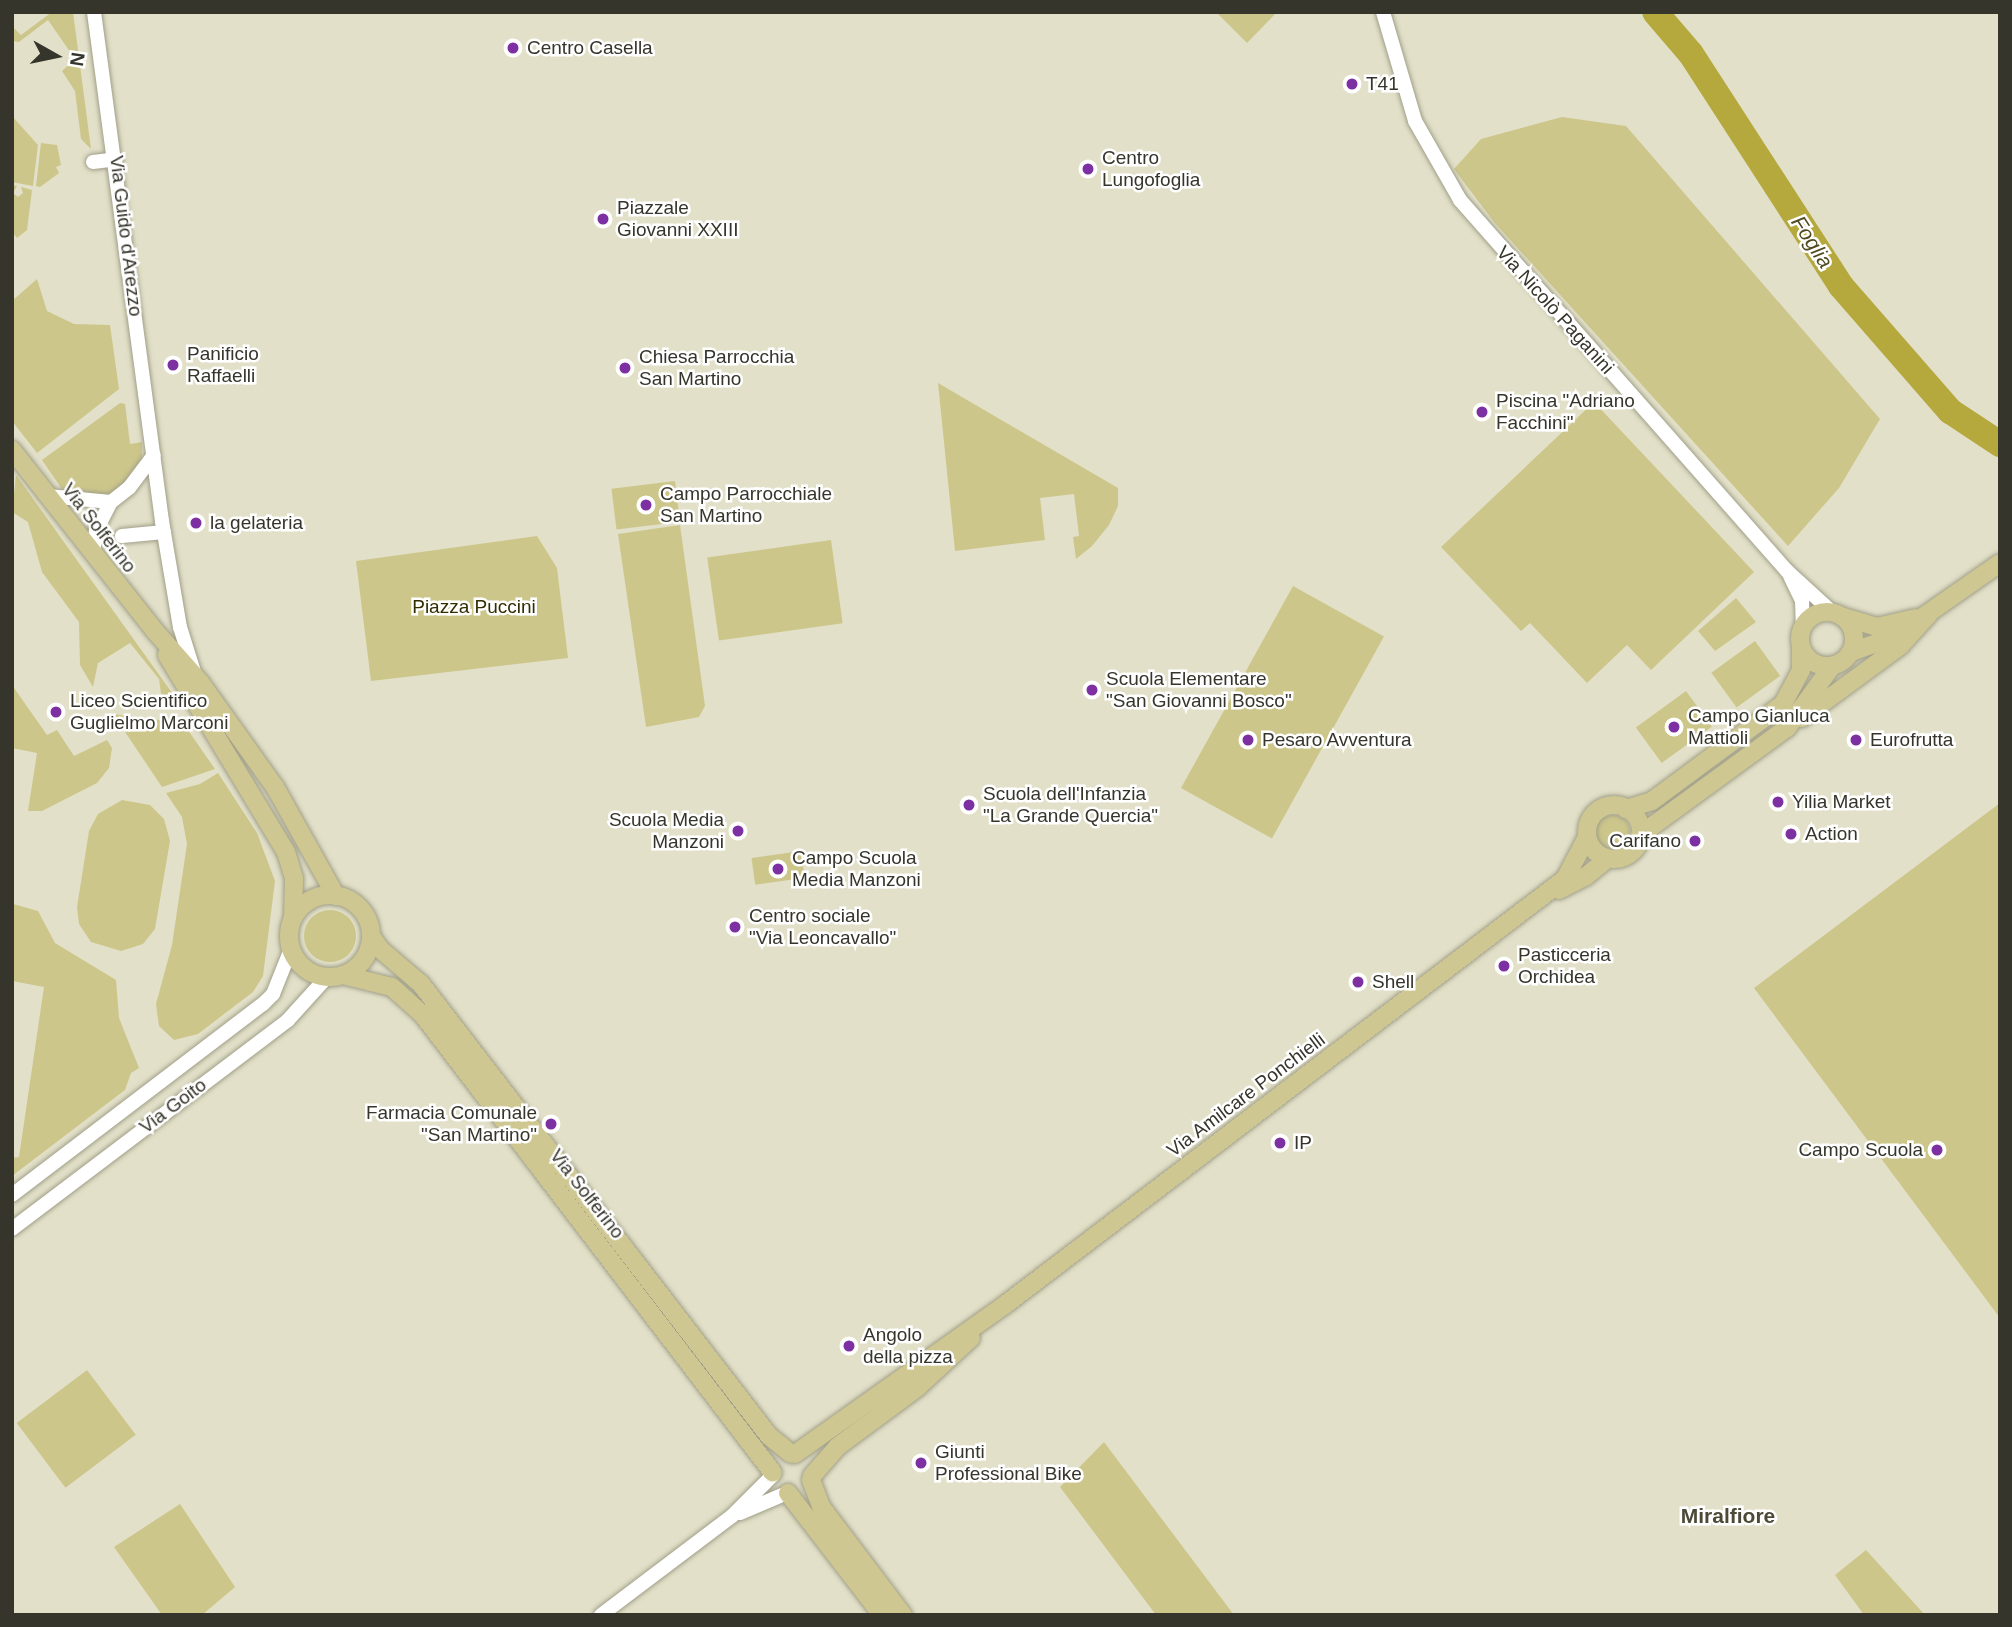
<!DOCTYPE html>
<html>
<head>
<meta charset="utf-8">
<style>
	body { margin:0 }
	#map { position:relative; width:2012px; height:1627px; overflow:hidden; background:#e2e0c8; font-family:Arial,sans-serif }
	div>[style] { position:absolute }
	.green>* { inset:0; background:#cdc68b; transform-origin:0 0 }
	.round { border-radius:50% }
	.river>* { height:26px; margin:-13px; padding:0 13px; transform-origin:13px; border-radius:13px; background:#b5a83d }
	.roads { filter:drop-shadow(0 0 2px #a19f89) drop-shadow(0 0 2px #a19f89) }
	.minor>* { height:14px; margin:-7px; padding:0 7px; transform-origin:7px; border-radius:7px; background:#fff }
	.major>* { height:18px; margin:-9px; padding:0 9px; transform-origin:9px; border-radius:9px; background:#cec791 }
	.major>.ring { margin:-9px; padding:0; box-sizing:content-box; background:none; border:18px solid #cec791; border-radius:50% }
	.dots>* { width:19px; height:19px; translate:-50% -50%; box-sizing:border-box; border:4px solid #fff; border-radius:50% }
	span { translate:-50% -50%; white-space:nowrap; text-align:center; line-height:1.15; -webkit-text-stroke:5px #fff; paint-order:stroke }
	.poi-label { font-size:19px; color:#36352b }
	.left { translate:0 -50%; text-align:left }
	.right { translate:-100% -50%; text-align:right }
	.street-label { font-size:19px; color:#36352b }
	.park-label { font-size:19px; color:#332e00 }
	.water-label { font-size:21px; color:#504a1f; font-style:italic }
	.neighbourhood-label { font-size:21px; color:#4c4a36; font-weight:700 }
	.frame { position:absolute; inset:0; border:14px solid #36352b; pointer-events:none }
	.north { position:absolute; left:21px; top:21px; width:70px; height:70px; -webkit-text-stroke:5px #fff; paint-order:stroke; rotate:99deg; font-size:19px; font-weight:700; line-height:28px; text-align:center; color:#36352b }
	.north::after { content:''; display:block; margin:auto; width:24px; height:32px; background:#36352b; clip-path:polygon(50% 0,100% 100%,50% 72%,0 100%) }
</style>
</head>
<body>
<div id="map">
	<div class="green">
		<div style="clip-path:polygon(52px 12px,73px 12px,91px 149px,81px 139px,75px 91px,62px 71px,75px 59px,48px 20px,19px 42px,12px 41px,12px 26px,21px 35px)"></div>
		<div style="clip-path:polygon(1216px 12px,1277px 12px,1247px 43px)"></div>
		<div style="clip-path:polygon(12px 116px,38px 145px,33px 186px,12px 182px)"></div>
		<div style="clip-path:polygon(1562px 117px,1626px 126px,1880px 419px,1839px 488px,1788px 546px,1494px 222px,1454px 169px,1481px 139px)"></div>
		<div style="clip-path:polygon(41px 143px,57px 145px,61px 165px,56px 167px,59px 173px,40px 187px,36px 186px)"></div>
		<div style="clip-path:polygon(12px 185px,17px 186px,13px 193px,18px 197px,23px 193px,21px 187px,32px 190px,27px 230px,17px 238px,12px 232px)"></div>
		<div style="clip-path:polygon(37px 279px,47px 311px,74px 324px,110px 325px,119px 389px,37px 453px,12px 421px,12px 301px)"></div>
		<div style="clip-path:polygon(938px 383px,1118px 488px,1118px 506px,1109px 525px,1092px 546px,1076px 559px,1073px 537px,1079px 536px,1074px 494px,1040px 498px,1045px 540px,955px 551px)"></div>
		<div style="clip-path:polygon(1594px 402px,1754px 572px,1651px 670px,1627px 645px,1587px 683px,1530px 623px,1521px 631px,1441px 547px)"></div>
		<div style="clip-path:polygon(120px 403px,125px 404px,130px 444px,142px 442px,142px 463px,111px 500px,64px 492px,42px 460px)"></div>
		<div style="clip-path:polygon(16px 475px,175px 697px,175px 705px,162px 700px,159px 679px,130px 643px,98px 663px,93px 687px,80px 665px,79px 622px,42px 572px,28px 522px,12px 512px)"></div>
		<div style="left:675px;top:481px;width:41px;height:64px;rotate:83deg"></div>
		<div style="clip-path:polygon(680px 525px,705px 706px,699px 717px,646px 727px,618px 534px)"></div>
		<div style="clip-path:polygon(537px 536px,557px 568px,568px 658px,371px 681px,356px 561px)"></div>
		<div style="left:831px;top:540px;width:84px;height:125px;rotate:82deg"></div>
		<div style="left:1293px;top:586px;width:104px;height:231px;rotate:29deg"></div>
		<div style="clip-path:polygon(1736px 598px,1756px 622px,1715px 651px,1698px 631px)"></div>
		<div style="left:1755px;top:641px;width:43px;height:54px;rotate:54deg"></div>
		<div style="clip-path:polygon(12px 685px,47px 735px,57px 730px,74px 756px,107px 740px,112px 748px,109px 768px,97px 783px,42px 811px,28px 811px,37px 753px,12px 748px)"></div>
		<div style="left:1686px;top:691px;width:44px;height:62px;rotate:54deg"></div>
		<div style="clip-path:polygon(113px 714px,183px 723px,215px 769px,162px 787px)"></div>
		<div style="clip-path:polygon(218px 773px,257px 833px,275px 881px,263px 976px,253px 992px,198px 1034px,174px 1040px,159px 1026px,156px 1004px,172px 945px,187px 844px,182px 817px,166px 793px,200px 784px)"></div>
		<div style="clip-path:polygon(122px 800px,150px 805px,164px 819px,170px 841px,155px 929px,143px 944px,121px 951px,91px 942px,79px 924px,77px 907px,89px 831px,98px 814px)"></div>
		<div style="clip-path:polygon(2000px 803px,2000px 1318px,1754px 988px)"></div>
		<div class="round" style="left:1596px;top:815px;width:34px;height:34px"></div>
		<div style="left:801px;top:851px;width:27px;height:50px;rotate:82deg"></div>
		<div style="clip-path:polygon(13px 904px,38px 911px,55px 943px,116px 980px,119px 1018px,139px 1068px,131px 1073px,125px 1090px,12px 1176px,12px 1158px,19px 1157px,44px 987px,12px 981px)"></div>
		<div class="round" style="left:304px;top:910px;width:52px;height:52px"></div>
		<div style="left:87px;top:1370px;width:81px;height:88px;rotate:53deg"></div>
		<div style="clip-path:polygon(1104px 1442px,1234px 1615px,1156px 1615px,1060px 1487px)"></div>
		<div style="clip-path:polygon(180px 1504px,235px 1587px,202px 1615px,162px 1615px,114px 1547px)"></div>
		<div style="clip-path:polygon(1866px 1550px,1925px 1615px,1864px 1615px,1835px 1575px)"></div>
	</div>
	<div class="river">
		<div style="left:1655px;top:12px;width:55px;rotate:49.4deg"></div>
		<div style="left:1691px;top:54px;width:276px;rotate:57.1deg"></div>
		<div style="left:1841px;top:286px;width:166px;rotate:48.9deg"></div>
		<div style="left:1950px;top:411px;width:60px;rotate:33.4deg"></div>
	</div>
	<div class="roads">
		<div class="minor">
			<div style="left:94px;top:12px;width:514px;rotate:82.39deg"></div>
			<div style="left:162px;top:521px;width:108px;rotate:80.4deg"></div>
			<div style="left:180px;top:627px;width:47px;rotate:72.7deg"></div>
			<div style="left:1383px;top:12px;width:114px;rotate:73.6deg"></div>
			<div style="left:1415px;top:121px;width:91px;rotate:60.3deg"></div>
			<div style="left:1460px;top:200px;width:495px;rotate:48.6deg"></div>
			<div style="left:1787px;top:571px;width:61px;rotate:42.3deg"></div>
			<div style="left:93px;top:162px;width:23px;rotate:-7deg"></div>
			<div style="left:48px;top:496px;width:63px;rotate:5.4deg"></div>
			<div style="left:122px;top:536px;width:42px;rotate:-5.4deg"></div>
			<div style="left:93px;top:554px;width:23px;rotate:-83deg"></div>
			<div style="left:96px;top:531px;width:33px;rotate:-63deg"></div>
			<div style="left:111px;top:502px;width:23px;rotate:-38deg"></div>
			<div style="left:129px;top:488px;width:41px;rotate:-52.9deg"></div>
			<div style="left:1790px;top:576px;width:28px;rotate:64deg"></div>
			<div style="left:1802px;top:601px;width:24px;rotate:88deg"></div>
			<div style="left:12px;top:1195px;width:315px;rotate:-37.3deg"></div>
			<div style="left:263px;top:1004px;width:14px;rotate:-45deg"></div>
			<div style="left:273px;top:994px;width:48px;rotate:-68.2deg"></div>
			<div style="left:12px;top:1229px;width:346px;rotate:-37.1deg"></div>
			<div style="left:288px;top:1020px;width:58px;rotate:-47.8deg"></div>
			<div style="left:740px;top:1513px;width:51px;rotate:-23.1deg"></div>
			<div style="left:601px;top:1615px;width:164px;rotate:-37.1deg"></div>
			<div style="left:732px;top:1516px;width:58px;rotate:-45deg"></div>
		</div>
		<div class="major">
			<div style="left:12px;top:450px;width:229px;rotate:51.7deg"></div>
			<div style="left:154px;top:630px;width:69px;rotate:48.5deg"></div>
			<div style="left:200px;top:682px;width:129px;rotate:54.5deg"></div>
			<div style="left:275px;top:787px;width:125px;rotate:60.8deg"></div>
			<div class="ring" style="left:1800px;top:612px;width:36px;height:36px"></div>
			<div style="left:1844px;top:617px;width:34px;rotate:17deg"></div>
			<div style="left:1877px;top:627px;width:39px;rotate:-13deg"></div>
			<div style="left:1851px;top:652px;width:46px;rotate:-19.2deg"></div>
			<div style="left:1894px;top:637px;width:129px;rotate:-34.9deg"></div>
			<div style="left:167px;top:655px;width:230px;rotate:58.9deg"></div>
			<div style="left:286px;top:852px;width:27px;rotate:73deg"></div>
			<div style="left:294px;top:878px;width:40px;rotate:91.4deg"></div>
			<div style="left:1802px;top:718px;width:122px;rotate:-36.3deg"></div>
			<div style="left:1900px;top:646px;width:43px;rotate:-47.8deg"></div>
			<div class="ring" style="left:1587px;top:805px;width:36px;height:36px"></div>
			<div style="left:1626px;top:809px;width:27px;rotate:-17deg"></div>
			<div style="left:1652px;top:801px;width:163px;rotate:-36.5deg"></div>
			<div style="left:1783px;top:704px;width:38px;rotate:-62deg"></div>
			<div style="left:1801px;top:670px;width:21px;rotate:-90deg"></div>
			<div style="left:1640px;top:835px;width:182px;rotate:-36.1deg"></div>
			<div style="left:1787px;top:728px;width:77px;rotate:-54deg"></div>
			<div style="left:1559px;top:890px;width:29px;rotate:-27deg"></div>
			<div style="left:1585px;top:877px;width:28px;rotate:-39deg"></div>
			<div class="ring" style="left:289px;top:895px;width:64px;height:64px"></div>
			<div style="left:371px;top:936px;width:16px;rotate:55deg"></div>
			<div style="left:380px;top:949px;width:54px;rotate:40.5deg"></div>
			<div style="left:421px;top:984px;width:570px;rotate:52.41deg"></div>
			<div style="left:769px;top:1436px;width:28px;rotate:39deg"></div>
			<div style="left:343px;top:975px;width:50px;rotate:13.8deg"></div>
			<div style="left:392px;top:987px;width:42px;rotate:42.1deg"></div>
			<div style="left:423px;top:1015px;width:576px;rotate:52.61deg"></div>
			<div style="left:795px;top:1454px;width:259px;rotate:-35.4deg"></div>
			<div style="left:1006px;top:1304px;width:702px;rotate:-37.25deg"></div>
			<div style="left:1565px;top:879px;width:47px;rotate:-62.4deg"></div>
			<div style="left:812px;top:1476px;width:38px;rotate:-49deg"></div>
			<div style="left:837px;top:1447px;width:101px;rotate:-36.5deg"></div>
			<div style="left:918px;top:1387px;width:72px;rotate:-42.8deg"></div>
			<div style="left:811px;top:1480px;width:30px;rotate:69deg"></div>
			<div style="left:822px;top:1508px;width:134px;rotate:52.9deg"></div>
			<div style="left:788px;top:1493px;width:154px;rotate:52.4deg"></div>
		</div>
	</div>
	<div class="dots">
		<div style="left:513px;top:48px;background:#7c30a1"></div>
		<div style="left:1352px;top:84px;background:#7c30a1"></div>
		<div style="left:1088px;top:169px;background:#7c30a1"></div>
		<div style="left:603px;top:219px;background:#7c30a1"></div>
		<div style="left:173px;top:365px;background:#7c30a1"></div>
		<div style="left:625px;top:368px;background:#7c30a1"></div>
		<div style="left:1482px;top:412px;background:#7c30a1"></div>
		<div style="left:646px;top:505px;background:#7c30a1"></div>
		<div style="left:196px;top:523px;background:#7c30a1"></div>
		<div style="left:1092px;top:690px;background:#7c30a1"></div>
		<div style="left:56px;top:712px;background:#7c30a1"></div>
		<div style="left:1674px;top:727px;background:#7c30a1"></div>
		<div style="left:1248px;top:740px;background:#7c30a1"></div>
		<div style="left:1856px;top:740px;background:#7c30a1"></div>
		<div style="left:1778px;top:802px;background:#7c30a1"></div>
		<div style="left:969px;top:805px;background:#7c30a1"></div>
		<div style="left:738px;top:831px;background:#7c30a1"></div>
		<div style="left:1791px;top:834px;background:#7c30a1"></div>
		<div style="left:1695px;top:841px;background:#7c30a1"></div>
		<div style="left:778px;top:869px;background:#7c30a1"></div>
		<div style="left:735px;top:927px;background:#7c30a1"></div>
		<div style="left:1504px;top:966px;background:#7c30a1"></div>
		<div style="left:1358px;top:982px;background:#7c30a1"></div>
		<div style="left:551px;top:1124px;background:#7c30a1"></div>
		<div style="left:1280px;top:1143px;background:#7c30a1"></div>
		<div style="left:1937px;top:1150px;background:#7c30a1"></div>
		<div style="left:849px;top:1346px;background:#7c30a1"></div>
		<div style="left:921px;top:1463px;background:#7c30a1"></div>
	</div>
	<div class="poi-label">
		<span class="left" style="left:527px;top:48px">Centro Casella</span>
		<span class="left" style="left:1366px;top:84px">T41</span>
		<span class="left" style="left:1102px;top:169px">Centro<br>Lungofoglia</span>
		<span class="left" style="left:617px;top:219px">Piazzale<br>Giovanni XXIII</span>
		<span class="left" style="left:187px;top:365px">Panificio<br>Raffaelli</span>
		<span class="left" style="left:639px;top:368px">Chiesa Parrocchia<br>San Martino</span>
		<span class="left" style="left:1496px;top:412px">Piscina "Adriano<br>Facchini"</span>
		<span class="left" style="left:660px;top:505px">Campo Parrocchiale<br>San Martino</span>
		<span class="left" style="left:210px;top:523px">la gelateria</span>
		<span class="left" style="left:1106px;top:690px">Scuola Elementare<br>"San Giovanni Bosco"</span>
		<span class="left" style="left:70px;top:712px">Liceo Scientifico<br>Guglielmo Marconi</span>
		<span class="left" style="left:1688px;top:727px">Campo Gianluca<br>Mattioli</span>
		<span class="left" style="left:1262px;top:740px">Pesaro Avventura</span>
		<span class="left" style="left:1870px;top:740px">Eurofrutta</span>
		<span class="left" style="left:983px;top:805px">Scuola dell'Infanzia<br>"La Grande Quercia"</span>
		<span class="left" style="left:1792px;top:802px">Yilia Market</span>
		<span class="right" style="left:724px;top:831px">Scuola Media<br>Manzoni</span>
		<span class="left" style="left:1805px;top:834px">Action</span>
		<span class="right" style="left:1681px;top:841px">Carifano</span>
		<span class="left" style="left:792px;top:869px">Campo Scuola<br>Media Manzoni</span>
		<span class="left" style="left:749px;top:927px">Centro sociale<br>"Via Leoncavallo"</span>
		<span class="left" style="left:1518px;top:966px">Pasticceria<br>Orchidea</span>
		<span class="left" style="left:1372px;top:982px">Shell</span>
		<span class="right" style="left:537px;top:1124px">Farmacia Comunale<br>"San Martino"</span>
		<span class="left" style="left:1294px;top:1143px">IP</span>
		<span class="right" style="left:1923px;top:1150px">Campo Scuola</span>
		<span class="left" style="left:863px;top:1346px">Angolo<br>della pizza</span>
		<span class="left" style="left:935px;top:1463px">Giunti<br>Professional Bike</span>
	</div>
	<div class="street-label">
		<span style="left:126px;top:236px;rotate:83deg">Via Guido d'Arezzo</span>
		<span style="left:1555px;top:310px;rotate:48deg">Via Nicolò Paganini</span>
		<span style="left:99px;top:528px;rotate:52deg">Via Solferino</span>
		<span style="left:1246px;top:1095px;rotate:-37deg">Via Amilcare Ponchielli</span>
		<span style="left:173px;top:1106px;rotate:-37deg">Via Goito</span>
		<span style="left:587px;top:1194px;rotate:52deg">Via Solferino</span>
	</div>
	<div class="park-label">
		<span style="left:474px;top:607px">Piazza Puccini</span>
	</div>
	<div class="water-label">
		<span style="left:1812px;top:242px;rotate:57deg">Foglia</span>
	</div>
	<div class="neighbourhood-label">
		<span style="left:1728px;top:1516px">Miralfiore</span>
	</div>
	<div class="frame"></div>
	<div class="north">N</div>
</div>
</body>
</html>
